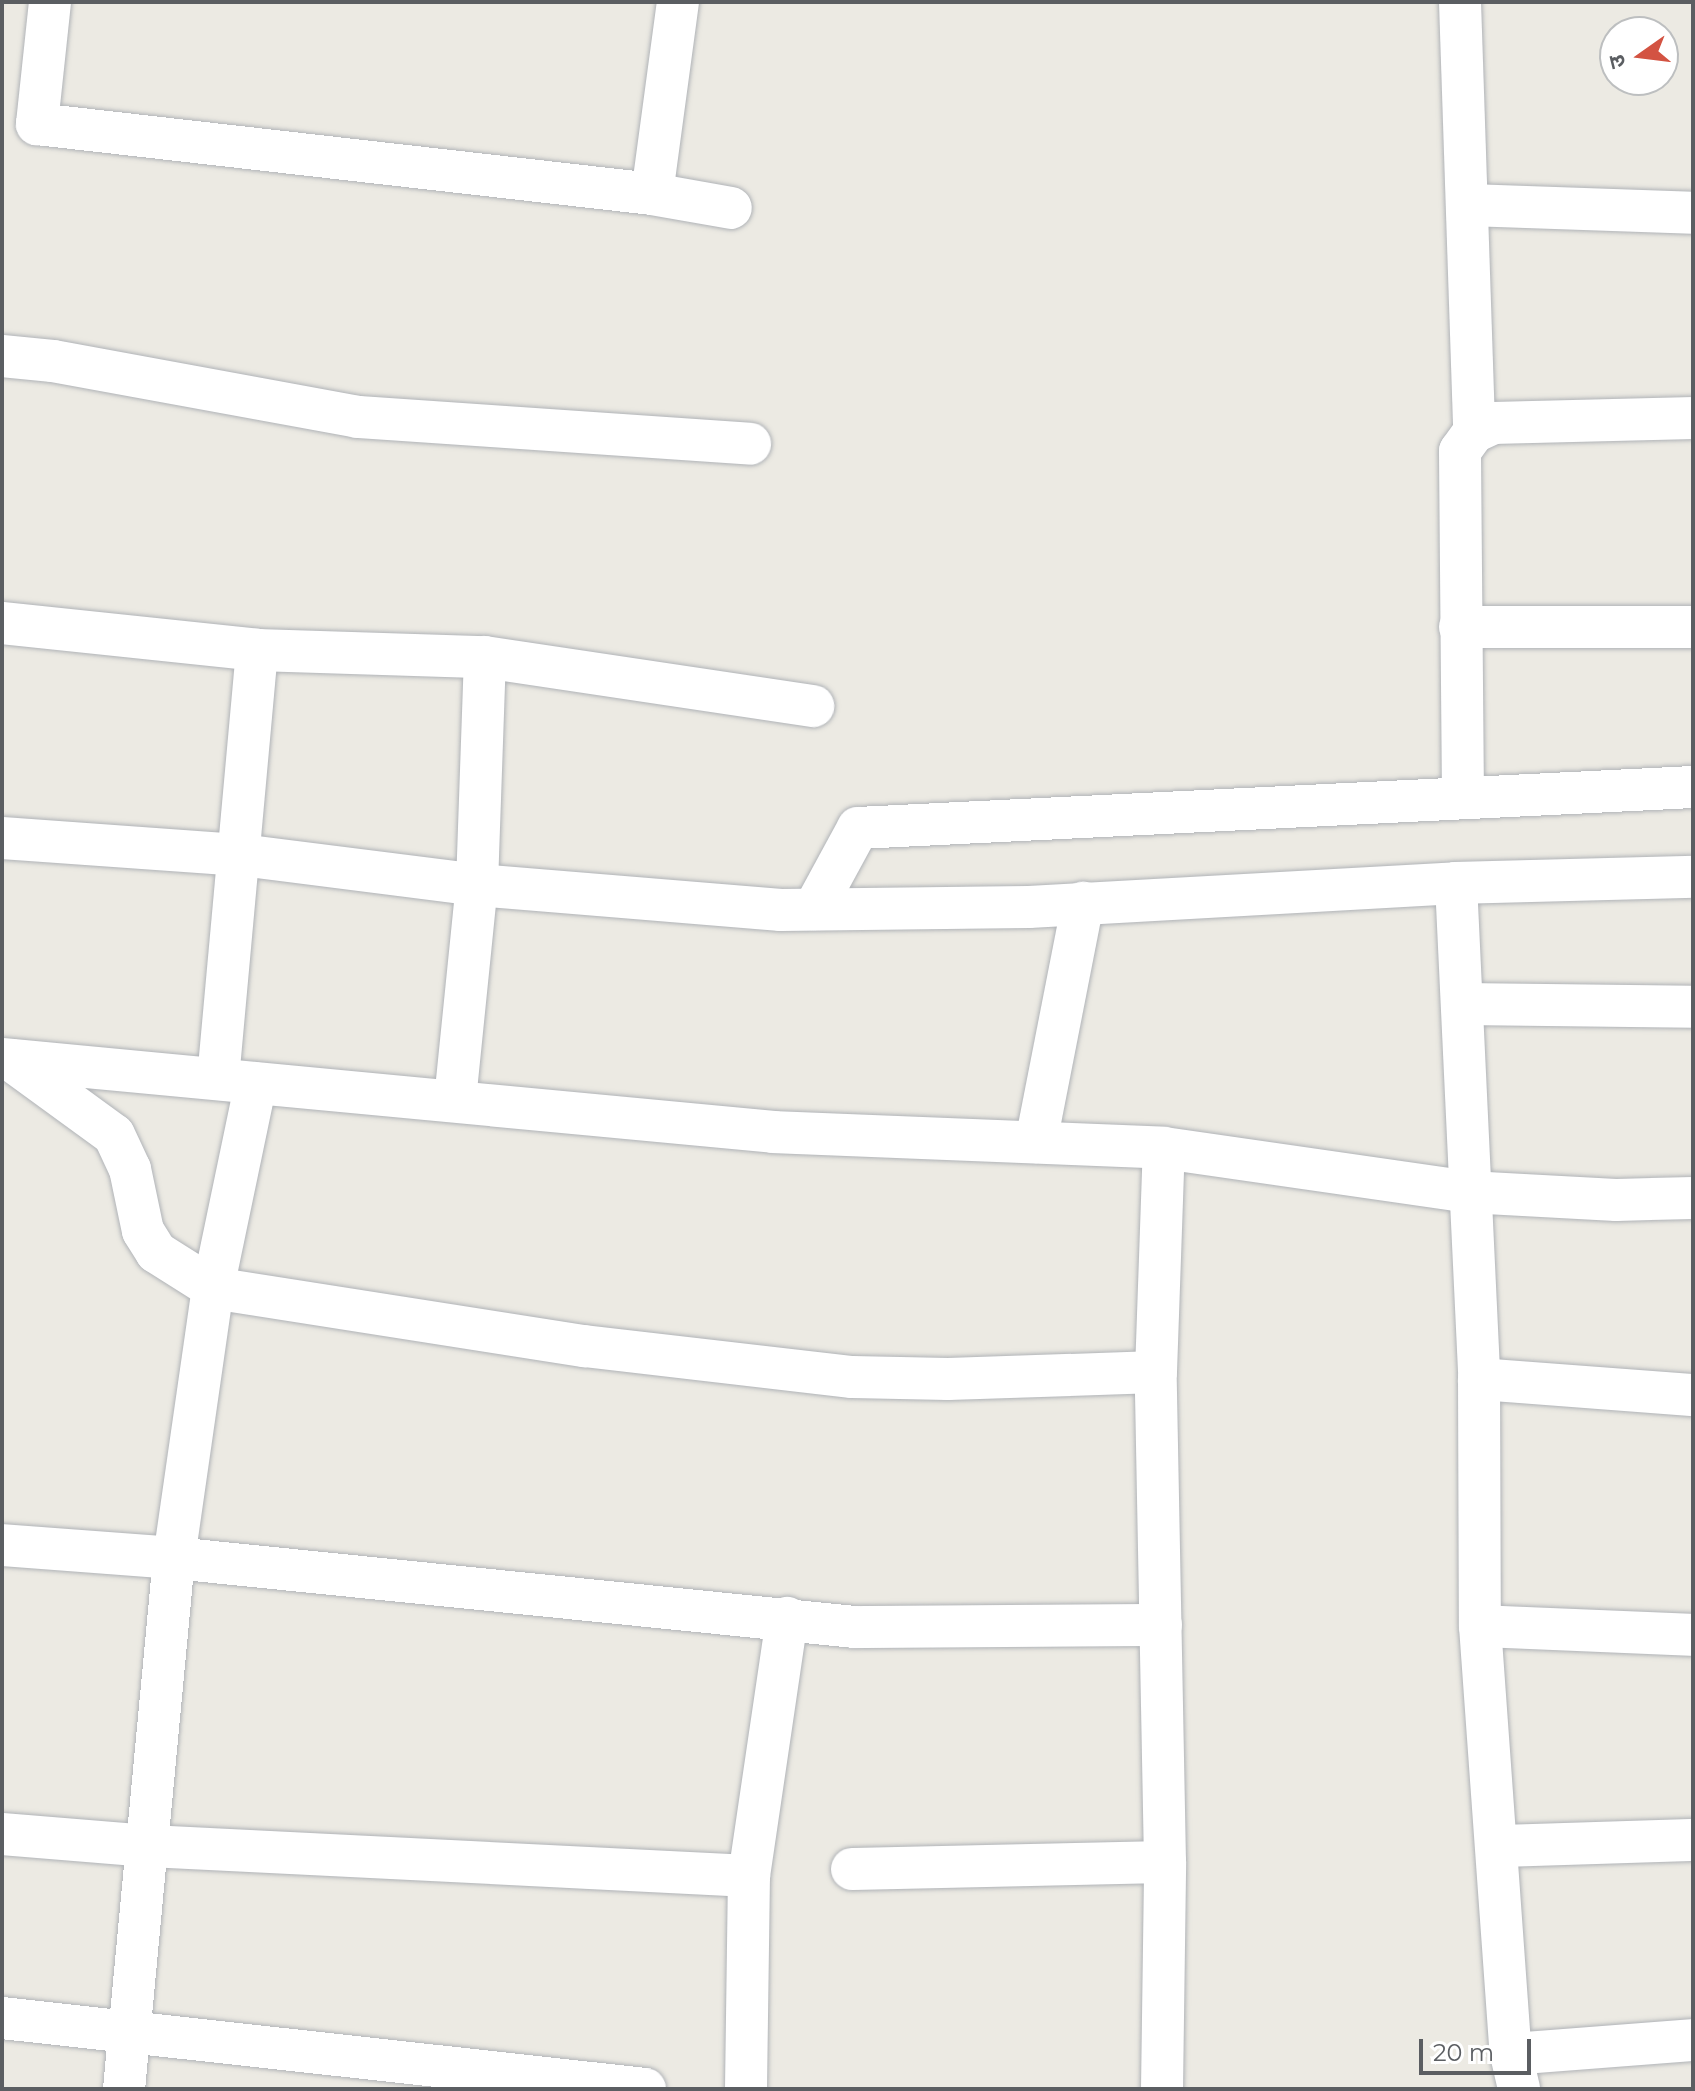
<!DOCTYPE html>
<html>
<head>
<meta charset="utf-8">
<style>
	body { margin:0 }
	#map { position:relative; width:1695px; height:2091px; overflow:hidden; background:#eceae3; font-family:Montserrat,"Noto Sans Devanagari",sans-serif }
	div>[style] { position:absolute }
	.roads { filter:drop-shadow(0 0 2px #b0b3b7) drop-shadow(0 0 2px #b0b3b7) }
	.street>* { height:42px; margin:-21px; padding:0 21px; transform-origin:21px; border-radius:21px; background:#fff }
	span { translate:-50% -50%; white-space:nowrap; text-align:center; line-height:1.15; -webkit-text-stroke:8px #fff; paint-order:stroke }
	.frame { position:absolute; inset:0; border:4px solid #5b5e62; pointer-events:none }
	.north { position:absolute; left:1599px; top:16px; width:80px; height:80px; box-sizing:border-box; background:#fff; border:2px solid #bdbfc0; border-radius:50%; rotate:256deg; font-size:22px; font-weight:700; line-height:32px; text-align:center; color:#5b5e62 }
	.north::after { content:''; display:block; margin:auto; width:28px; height:36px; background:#d35342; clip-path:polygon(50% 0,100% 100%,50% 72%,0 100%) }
	.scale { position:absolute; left:1419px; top:2039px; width:112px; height:36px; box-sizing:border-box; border:4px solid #5b5e62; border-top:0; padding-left:10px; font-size:24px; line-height:28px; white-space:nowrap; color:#5b5e62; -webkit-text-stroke:6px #fff; paint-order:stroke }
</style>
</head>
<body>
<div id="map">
	<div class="roads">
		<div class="street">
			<div style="left:50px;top:2px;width:123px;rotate:96.1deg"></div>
			<div style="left:37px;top:124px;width:619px;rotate:6.49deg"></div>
			<div style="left:652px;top:194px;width:80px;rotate:10deg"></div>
			<div style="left:1460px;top:2px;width:430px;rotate:88.1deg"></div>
			<div style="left:652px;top:194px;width:194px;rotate:-82.3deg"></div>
			<div style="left:1468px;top:205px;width:225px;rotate:2deg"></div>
			<div style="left:2px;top:356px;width:51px;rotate:5.6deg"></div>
			<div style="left:53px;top:361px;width:310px;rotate:10.4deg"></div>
			<div style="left:358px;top:417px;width:393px;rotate:3.9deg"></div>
			<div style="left:2px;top:623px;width:256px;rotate:6deg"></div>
			<div style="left:257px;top:650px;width:228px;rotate:1.8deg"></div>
			<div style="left:485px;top:657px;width:332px;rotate:8.5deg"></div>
			<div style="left:1460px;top:627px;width:233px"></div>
			<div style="left:1463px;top:798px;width:347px;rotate:-90.5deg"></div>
			<div style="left:1460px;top:451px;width:24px;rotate:-54deg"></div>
			<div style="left:1474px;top:432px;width:21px;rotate:-25deg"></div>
			<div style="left:1493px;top:423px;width:200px;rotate:-1.4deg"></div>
			<div style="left:2px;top:838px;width:240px;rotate:4.1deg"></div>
			<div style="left:241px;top:855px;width:238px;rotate:7.2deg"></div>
			<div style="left:477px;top:885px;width:305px;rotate:4.7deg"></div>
			<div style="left:781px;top:910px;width:248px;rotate:-0.7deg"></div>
			<div style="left:1029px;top:907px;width:428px;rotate:-3.2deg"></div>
			<div style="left:1456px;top:883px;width:237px;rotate:-1.5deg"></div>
			<div style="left:1456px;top:883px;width:497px;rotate:87.3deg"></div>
			<div style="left:1479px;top:1379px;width:247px;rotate:89.8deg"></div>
			<div style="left:1480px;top:1626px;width:429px;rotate:85.9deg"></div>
			<div style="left:1511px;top:2054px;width:36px;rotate:77deg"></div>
			<div style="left:814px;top:909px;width:92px;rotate:-61.5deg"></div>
			<div style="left:858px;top:828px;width:836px;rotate:-2.81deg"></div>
			<div style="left:1463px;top:1004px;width:230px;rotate:0.7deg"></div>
			<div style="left:2px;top:1059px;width:775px;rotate:5.4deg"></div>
			<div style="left:774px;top:1132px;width:390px;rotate:2.3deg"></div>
			<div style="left:1164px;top:1148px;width:307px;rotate:8.2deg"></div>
			<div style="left:1468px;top:1192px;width:148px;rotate:3.1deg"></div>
			<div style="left:1616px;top:1200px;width:77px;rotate:-1.5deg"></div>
			<div style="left:11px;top:1060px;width:127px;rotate:36.1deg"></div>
			<div style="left:114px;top:1135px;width:38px;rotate:65deg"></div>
			<div style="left:130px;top:1169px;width:63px;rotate:78.2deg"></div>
			<div style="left:143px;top:1231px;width:25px;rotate:58deg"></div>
			<div style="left:156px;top:1252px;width:67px;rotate:32.3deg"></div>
			<div style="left:213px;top:1288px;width:376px;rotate:8.9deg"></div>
			<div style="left:584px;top:1346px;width:270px;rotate:6.6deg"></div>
			<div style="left:852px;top:1377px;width:96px;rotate:1.2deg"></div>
			<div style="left:948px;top:1379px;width:208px;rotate:-1.9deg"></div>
			<div style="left:218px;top:1079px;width:431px;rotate:-84.8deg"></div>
			<div style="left:455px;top:1100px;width:216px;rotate:-84.2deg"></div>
			<div style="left:477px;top:885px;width:228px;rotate:-88deg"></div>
			<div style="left:1036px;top:1142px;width:244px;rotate:-78.9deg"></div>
			<div style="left:1479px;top:1379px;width:215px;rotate:4.3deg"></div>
			<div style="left:2px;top:1545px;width:172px;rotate:4.3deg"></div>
			<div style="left:174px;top:1558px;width:683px;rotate:5.79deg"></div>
			<div style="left:854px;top:1627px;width:307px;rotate:-0.4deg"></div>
			<div style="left:1480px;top:1626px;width:213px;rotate:2.4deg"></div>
			<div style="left:2px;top:1834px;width:147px;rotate:4.7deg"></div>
			<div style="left:149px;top:1846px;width:601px;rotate:2.86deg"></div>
			<div style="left:1499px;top:1846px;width:194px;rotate:-1.8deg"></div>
			<div style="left:852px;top:1869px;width:313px;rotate:-1.3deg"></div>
			<div style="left:2px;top:2018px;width:647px;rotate:6.3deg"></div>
			<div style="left:1511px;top:2054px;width:183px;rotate:-4.4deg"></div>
			<div style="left:124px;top:2089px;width:533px;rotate:-84.62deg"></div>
			<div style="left:174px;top:1558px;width:273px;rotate:-81.8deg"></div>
			<div style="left:213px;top:1288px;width:209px;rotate:-78.2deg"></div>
			<div style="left:746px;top:2089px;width:213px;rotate:-89.2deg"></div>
			<div style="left:749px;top:1876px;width:261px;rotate:-81.6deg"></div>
			<div style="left:1162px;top:2089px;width:227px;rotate:-89.2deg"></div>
			<div style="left:1165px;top:1862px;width:490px;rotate:-91.1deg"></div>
			<div style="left:1156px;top:1372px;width:224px;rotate:-88deg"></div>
		</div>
	</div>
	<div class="frame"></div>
	<div class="north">उ</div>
	<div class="scale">20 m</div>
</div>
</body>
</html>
